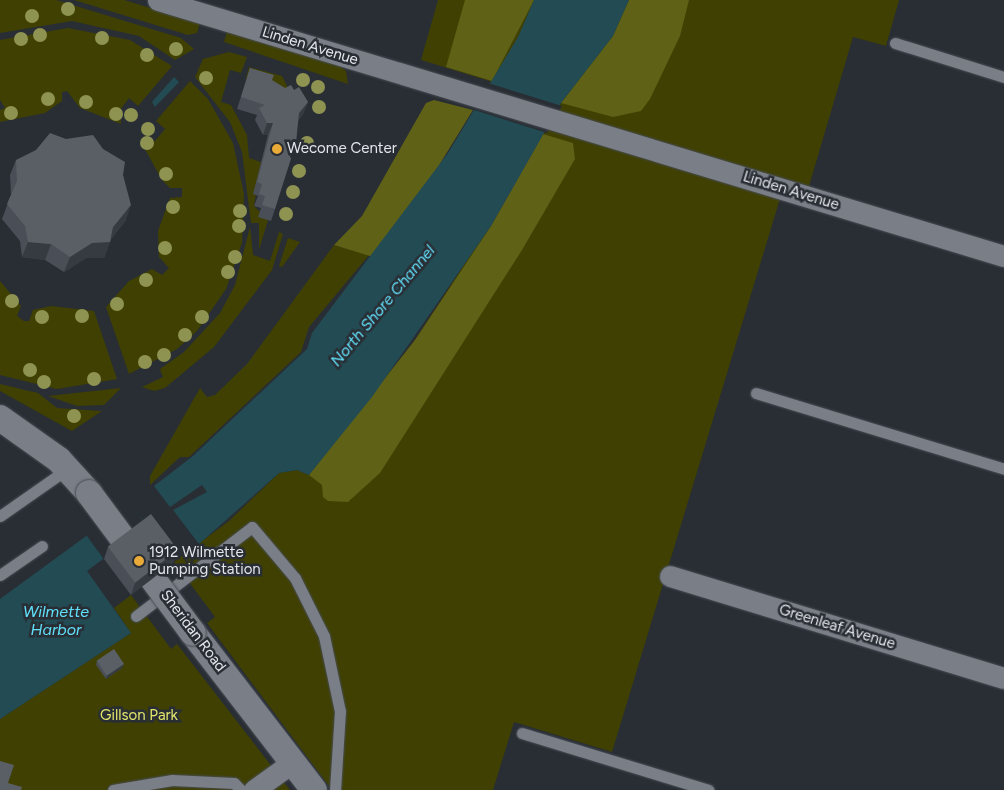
<!DOCTYPE html>
<html>
<head>
<meta charset="utf-8">
<style>
	body { margin:0 }
	#map { position:relative; width:1004px; height:790px; overflow:hidden; background:#292e35; font-family:Figtree,sans-serif }
	div>[style] { position:absolute }
	.green>* { inset:0; background:#3f4001 }
	.forest>* { inset:0; background:#5f6116 }
	.water>* { inset:0; background:#234b53 }
	.pier>* { inset:0; background:#292e35; transform-origin:0 0 }
	.roads { filter:drop-shadow(0 0 1px #484c53) drop-shadow(0 0 1px #484c53) }
	.service>* { height:11px; margin:-5.5px; padding:0 5.5px; transform-origin:5.5px; border-radius:5.5px; background:#797e87 }
	.minor>* { height:21px; margin:-10.5px; padding:0 10.5px; transform-origin:10.5px; border-radius:10.5px; background:#797e87 }
	.tertiary>* { height:26px; margin:-13px; padding:0 13px; transform-origin:13px; border-radius:13px; background:#797e87 }
	.bridges { filter:drop-shadow(0 0 1px #484c53) drop-shadow(0 0 1px #484c53) }
	.tertiary-bridge>* { height:26px; margin:-13px; padding:0 13px; transform-origin:13px; border-radius:13px; background:#797e87 }
	.trees>* { width:14px; height:14px; margin:-7px; border-radius:50%; background:#8e9352 }
	.wall>* { inset:0; background:#4a4e56 }
	.shaded-wall>* { inset:0; background:#363b42 }
	.building>* { inset:0; background:#5a5f66; transform-origin:0 0 }
	.dots>* { width:14px; height:14px; translate:-50% -50%; box-sizing:border-box; border:2px solid #292e35; border-radius:50% }
	span { translate:-50% -50%; white-space:nowrap; text-align:center; line-height:1.15; -webkit-text-stroke:5px #292e35; paint-order:stroke }
	.street-label { font-size:15px; color:#e3e6eb }
	.poi-label { font-size:15px; color:#e3e6eb }
	.left { translate:0 -50%; text-align:left }
	.park-label { font-size:15px; color:#e1e569 }
	.water-label { font-size:16px; color:#60e0fa; font-style:italic }
</style>
</head>
<body>
<div id="map">
	<div class="green">
		<div style="clip-path:polygon(0 0,56px 0,181px 38px,194px 49px,175px 60px,139px 36px,72px 21px,0 33px)"></div>
		<div style="clip-path:polygon(74px 0,124px 0,200px 23px,197px 33px,188px 35px)"></div>
		<div style="clip-path:polygon(438px 0,899px 0,886px 46px,853px 37px,809px 186px,786px 179px,612px 752px,514px 722px,493px 790px,332px 790px,207px 623px,215px 617px,174px 562px,229px 521px,279px 473px,297px 470px,309px 475px,415px 340px,518px 182px,561px 103px,421px 60px)"></div>
		<div style="clip-path:polygon(68px 28px,130px 40px,172px 66px,138px 106px,129px 98px,120px 110px,121px 124px,80px 108px,67px 91px,62px 92px,62px 101px,45px 113px,0 122px,0 110px,5px 108px,0 100px,0 40px)"></div>
		<div style="clip-path:polygon(227px 31px,337px 64px,346px 71px,348px 84px,224px 42px)"></div>
		<div style="clip-path:polygon(229px 52px,247px 57px,241px 73px,230px 70px,221px 102px,231px 105px,247px 135px,249px 158px,261px 162px,254px 206px,268px 220px,259px 250px,259px 223px,251px 223px,242px 152px,230px 122px,195px 77px,203px 59px)"></div>
		<div style="clip-path:polygon(249px 67px,282px 76px,291px 94px,246px 78px)"></div>
		<div style="clip-path:polygon(190px 81px,208px 99px,233px 143px,244px 194px,242px 243px,226px 289px,197px 331px,177px 349px,129px 374px,106px 307px,129px 281px,152px 269px,162px 275px,169px 268px,159px 257px,158px 231px,170px 198px,182px 197px,182px 188px,170px 188px,162px 180px,141px 142px,155px 141px,165px 129px,156px 121px)"></div>
		<div style="clip-path:polygon(250px 227px,253px 255px,270px 261px,279px 232px,283px 234px,272px 270px,214px 347px,165px 388px,154px 391px,142px 387px,163px 377px,160px 369px,184px 352px,220px 313px,235px 285px)"></div>
		<div style="clip-path:polygon(288px 238px,300px 242px,282px 267px,279px 266px)"></div>
		<div style="clip-path:polygon(334px 245px,369px 255px,309px 327px,301px 352px,189px 457px,180px 457px,150px 485px,150px 476px,200px 388px,207px 397px,215px 395px,247px 364px)"></div>
		<div style="clip-path:polygon(0 281px,21px 306px,17px 316px,24px 321px,29px 321px,33px 310px,51px 306px,94px 311px,117px 379px,57px 389px,0 375px)"></div>
		<div style="clip-path:polygon(0 384px,38px 393px,57px 408px,102px 411px,72px 431px,0 391px)"></div>
		<div style="clip-path:polygon(121px 388px,104px 405px,77px 406px,48px 396px)"></div>
		<div style="clip-path:polygon(131px 595px,171px 649px,177px 644px,290px 790px,0 790px,0 719px,131px 633px,114px 608px)"></div>
	</div>
	<div class="forest">
		<div style="clip-path:polygon(465px 0,534px 0,492px 81px,446px 67px)"></div>
		<div style="clip-path:polygon(629px 0,689px 0,680px 36px,650px 99px,641px 111px,613px 117px,561px 103px,613px 36px)"></div>
		<div style="clip-path:polygon(434px 100px,473px 110px,422px 193px,373px 257px,334px 245px,362px 216px,426px 103px)"></div>
		<div style="clip-path:polygon(543px 134px,573px 143px,575px 159px,522px 250px,380px 473px,348px 502px,328px 501px,323px 497px,322px 485px,309px 475px,415px 340px,491px 226px)"></div>
	</div>
	<div class="water">
		<div style="clip-path:polygon(534px 0,629px 0,613px 36px,561px 103px,491px 226px,372px 397px,309px 475px,297px 470px,279px 473px,199px 544px,173px 510px,207px 492px,202px 485px,170px 507px,154px 486px,193px 456px,307px 349px,312px 333px,448px 153px,518px 37px)"></div>
		<div style="clip-path:polygon(174px 77px,179px 82px,155px 107px,152px 102px)"></div>
		<div style="clip-path:polygon(130px 504px,147px 526px,87px 571px,131px 633px,0 719px,0 599px)"></div>
	</div>
	<div class="pier">
		<div style="clip-path:polygon(488px 83px,562px 106px,547px 133px,471px 109px)"></div>
		<div style="left:129px;top:502px;width:32px;height:54px;rotate:54deg"></div>
	</div>
	<div class="roads">
		<div class="service">
			<div style="left:895px;top:43px;width:114px;rotate:17.3deg"></div>
			<div style="left:756px;top:393px;width:259px;rotate:17deg"></div>
			<div style="left:0;top:516px;width:82px;rotate:-35deg"></div>
			<div style="left:0;top:575px;width:51px;rotate:-34.6deg"></div>
			<div style="left:136px;top:616px;width:146px;rotate:-37.5deg"></div>
			<div style="left:252px;top:527px;width:67px;rotate:49.9deg"></div>
			<div style="left:295px;top:578px;width:65px;rotate:63.4deg"></div>
			<div style="left:324px;top:636px;width:77px;rotate:78deg"></div>
			<div style="left:340px;top:711px;width:79px;rotate:93.6deg"></div>
			<div style="left:522px;top:733px;width:195px;rotate:17deg"></div>
			<div style="left:113px;top:790px;width:60px;rotate:-9.6deg"></div>
			<div style="left:172px;top:780px;width:62px;rotate:2.8deg"></div>
			<div style="left:234px;top:783px;width:10px;rotate:45deg"></div>
		</div>
		<div class="minor">
			<div style="left:158px;top:0;width:884px;rotate:16.84deg"></div>
			<div style="left:670px;top:576px;width:349px;rotate:17deg"></div>
			<div style="left:254px;top:790px;width:48px;rotate:-35.7deg"></div>
		</div>
		<div class="tertiary">
			<div style="left:0;top:418px;width:72px;rotate:35.4deg"></div>
			<div style="left:59px;top:460px;width:45px;rotate:47.7deg"></div>
			<div style="left:193px;top:633px;width:198px;rotate:52.4deg"></div>
		</div>
	</div>
	<div class="bridges">
		<div class="tertiary-bridge">
			<div style="left:89px;top:493px;width:174px;rotate:53.4deg"></div>
		</div>
	</div>
	<div class="trees">
		<div style="left:68px;top:9px"></div>
		<div style="left:32px;top:16px"></div>
		<div style="left:40px;top:35px"></div>
		<div style="left:102px;top:38px"></div>
		<div style="left:21px;top:39px"></div>
		<div style="left:176px;top:49px"></div>
		<div style="left:147px;top:55px"></div>
		<div style="left:206px;top:78px"></div>
		<div style="left:303px;top:80px"></div>
		<div style="left:318px;top:87px"></div>
		<div style="left:48px;top:99px"></div>
		<div style="left:86px;top:102px"></div>
		<div style="left:319px;top:107px"></div>
		<div style="left:11px;top:113px"></div>
		<div style="left:116px;top:114px"></div>
		<div style="left:131px;top:115px"></div>
		<div style="left:148px;top:129px"></div>
		<div style="left:147px;top:143px"></div>
		<div style="left:307px;top:143px"></div>
		<div style="left:299px;top:171px"></div>
		<div style="left:166px;top:174px"></div>
		<div style="left:293px;top:192px"></div>
		<div style="left:173px;top:207px"></div>
		<div style="left:240px;top:211px"></div>
		<div style="left:286px;top:214px"></div>
		<div style="left:239px;top:226px"></div>
		<div style="left:165px;top:248px"></div>
		<div style="left:235px;top:257px"></div>
		<div style="left:228px;top:272px"></div>
		<div style="left:146px;top:280px"></div>
		<div style="left:12px;top:301px"></div>
		<div style="left:117px;top:304px"></div>
		<div style="left:82px;top:316px"></div>
		<div style="left:42px;top:317px"></div>
		<div style="left:202px;top:317px"></div>
		<div style="left:185px;top:335px"></div>
		<div style="left:164px;top:355px"></div>
		<div style="left:145px;top:362px"></div>
		<div style="left:30px;top:370px"></div>
		<div style="left:94px;top:379px"></div>
		<div style="left:44px;top:382px"></div>
		<div style="left:74px;top:416px"></div>
	</div>
	<div class="wall">
		<div style="clip-path:polygon(250px 68px,285px 88px,294px 90px,308px 102px,303px 114px,298px 121px,275px 209px,271px 221px,258px 217px,261px 208px,254px 206px,258px 196px,253px 194px,268px 135px,263px 135px,255px 120px,257px 115px,237px 109px)"></div>
		<div style="clip-path:polygon(16px 160px,123px 175px,126px 220px,111px 239px,104px 258px,86px 258px,64px 272px,45px 260px,22px 257px,20px 241px,2px 219px,11px 195px,10px 175px)"></div>
		<div style="clip-path:polygon(108px 547px,174px 562px,131px 595px,104px 559px)"></div>
		<div style="clip-path:polygon(97px 661px,122px 668px,106px 679px,96px 665px)"></div>
	</div>
	<div class="shaded-wall">
		<div style="clip-path:polygon(308px 102px,303px 114px,295px 125px,299px 113px)"></div>
		<div style="clip-path:polygon(267px 123px,273px 123px,268px 135px,263px 135px)"></div>
		<div style="clip-path:polygon(131px 205px,126px 220px,108px 242px,110px 242px,104px 258px,86px 258px,64px 272px,70px 257px,113px 227px)"></div>
		<div style="clip-path:polygon(28px 242px,51px 244px,45px 260px,22px 257px)"></div>
		<div style="clip-path:polygon(178px 550px,174px 562px,131px 595px,135px 583px)"></div>
		<div style="clip-path:polygon(124px 664px,122px 668px,106px 679px,107px 675px)"></div>
	</div>
	<div class="building">
		<div style="clip-path:polygon(250px 68px,274px 75px,272px 80px,285px 88px,291px 85px,294px 90px,299px 87px,308px 102px,299px 113px,296px 143px,275px 209px,262px 205px,265px 196px,259px 194px,262px 184px,257px 182px,273px 123px,267px 123px,259px 108px,265px 105px,241px 97px)"></div>
		<div style="clip-path:polygon(50px 133px,66px 139px,93px 135px,103px 149px,125px 162px,123px 175px,131px 205px,113px 227px,110px 242px,92px 243px,70px 257px,51px 244px,28px 242px,25px 226px,7px 204px,17px 181px,16px 160px,36px 150px)"></div>
		<div style="left:151px;top:514px;width:45px;height:54px;rotate:53deg"></div>
		<div style="left:114px;top:649px;width:18px;height:21px;rotate:56deg"></div>
		<div style="clip-path:polygon(0 761px,14px 765px,8px 783px,22px 787px,21px 790px,0 790px)"></div>
	</div>
	<div class="dots">
		<div style="left:277px;top:149px;background:#eaaa38"></div>
		<div style="left:139px;top:561px;background:#eaaa38"></div>
	</div>
	<div class="street-label">
		<span style="left:310px;top:46px;rotate:17deg">Linden Avenue</span>
		<span style="left:791px;top:191px;rotate:17deg">Linden Avenue</span>
		<span style="left:837px;top:627px;rotate:17deg">Greenleaf Avenue</span>
		<span style="left:193px;top:631px;rotate:53deg">Sheridan Road</span>
	</div>
	<div class="poi-label">
		<span class="left" style="left:287px;top:149px">Wecome Center</span>
		<span class="left" style="left:149px;top:561px">1912 Wilmette<br>Pumping Station</span>
	</div>
	<div class="park-label">
		<span style="left:139px;top:716px">Gillson Park</span>
	</div>
	<div class="water-label">
		<span style="left:383px;top:306px;rotate:-50deg">North Shore Channel</span>
		<span style="left:56px;top:621px">Wilmette<br>Harbor</span>
	</div>
</div>
</body>
</html>
